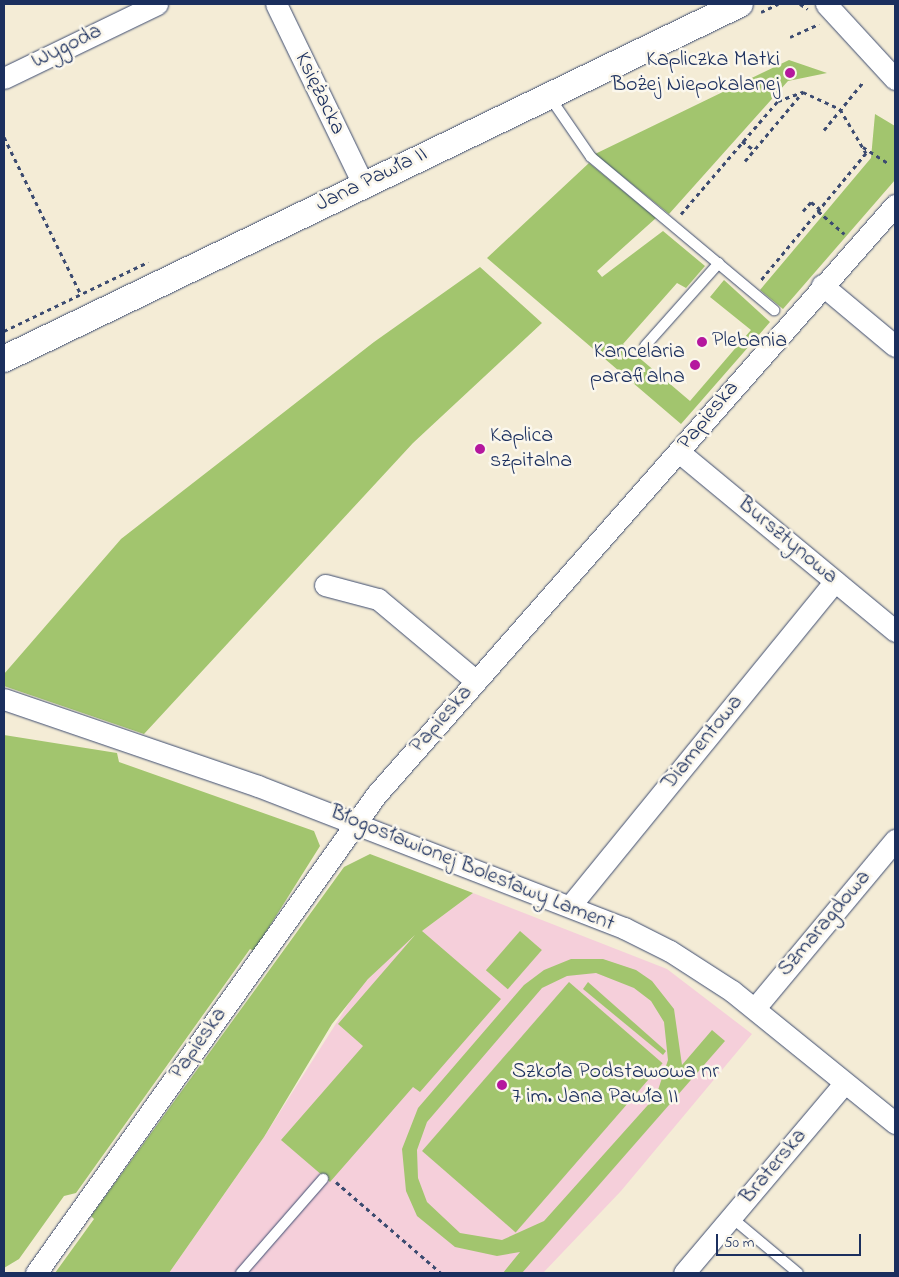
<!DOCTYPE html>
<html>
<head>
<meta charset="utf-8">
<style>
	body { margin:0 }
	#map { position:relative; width:899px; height:1277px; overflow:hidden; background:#f4ecd6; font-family:"Indie Flower",sans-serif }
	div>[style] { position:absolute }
	.built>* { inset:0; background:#f5cfda }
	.green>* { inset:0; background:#a2c56e; transform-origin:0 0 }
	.path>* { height:3px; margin-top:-1.5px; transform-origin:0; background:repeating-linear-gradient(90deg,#3c4b70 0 4px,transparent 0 8px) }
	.roads { filter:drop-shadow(0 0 1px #3c4b70) drop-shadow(0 0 1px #3c4b70) }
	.service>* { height:10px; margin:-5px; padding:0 5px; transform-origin:5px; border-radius:5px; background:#fff }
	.minor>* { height:21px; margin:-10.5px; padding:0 10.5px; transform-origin:10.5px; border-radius:10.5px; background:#fff }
	.tertiary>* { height:26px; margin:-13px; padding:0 13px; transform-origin:13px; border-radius:13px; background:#fff }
	.dots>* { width:14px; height:14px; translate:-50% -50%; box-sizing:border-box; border:2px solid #fbf7ec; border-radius:50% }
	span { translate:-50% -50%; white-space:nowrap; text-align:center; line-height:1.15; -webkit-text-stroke:5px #fbf7ec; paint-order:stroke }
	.street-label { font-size:22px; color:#1b2f5e }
	.poi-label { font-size:22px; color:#1b2f5e }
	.right { translate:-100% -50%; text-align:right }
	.left { translate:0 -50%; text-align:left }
	.frame { position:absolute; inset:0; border:5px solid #1b2f5e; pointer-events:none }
	.scale { position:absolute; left:716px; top:1234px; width:145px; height:22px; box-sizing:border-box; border:2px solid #1b2f5e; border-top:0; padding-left:6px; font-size:15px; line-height:18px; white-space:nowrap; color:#1b2f5e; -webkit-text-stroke:4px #fbf7ec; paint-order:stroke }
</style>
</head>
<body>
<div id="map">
	<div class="built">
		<div style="clip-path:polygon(473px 893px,667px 969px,752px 1034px,621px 1191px,543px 1273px,169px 1273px,264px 1137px,356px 992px,395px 951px)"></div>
	</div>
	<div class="green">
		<div style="clip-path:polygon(789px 60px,827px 73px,788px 81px,669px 214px,595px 154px)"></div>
		<div style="clip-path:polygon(875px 114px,895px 126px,895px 180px,783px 309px,760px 290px,871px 158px)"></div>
		<div style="clip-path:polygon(589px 163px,656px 218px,597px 271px,602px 277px,663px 231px,705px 266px,686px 288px,677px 283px,623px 344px,690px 401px,751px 330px,710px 297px,724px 280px,770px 322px,681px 424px,487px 258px)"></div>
		<div style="clip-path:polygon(480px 267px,542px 323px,413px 443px,144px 734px,4px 686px,4px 674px,121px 539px,374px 342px)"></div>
		<div style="clip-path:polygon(4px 735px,117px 753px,119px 762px,314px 831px,320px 846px,254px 951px,250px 949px,76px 1193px,64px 1196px,19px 1259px,4px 1268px)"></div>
		<div style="clip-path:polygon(370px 854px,473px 893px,422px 931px,501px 999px,420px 1092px,413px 1087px,330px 1182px,281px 1140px,363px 1046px,338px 1024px,415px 935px,368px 979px,332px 1024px,264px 1137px,169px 1273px,55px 1273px,94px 1219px,91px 1216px,344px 867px)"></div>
		<div style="left:520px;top:931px;width:29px;height:52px;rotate:41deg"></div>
		<div style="clip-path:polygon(evenodd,571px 959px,603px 959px,636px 970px,652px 981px,674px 1009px,682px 1065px,712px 1030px,725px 1041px,522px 1273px,503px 1273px,520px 1252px,497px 1256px,455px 1247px,417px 1216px,406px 1191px,402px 1149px,418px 1108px,524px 985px,544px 970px,571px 959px,596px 973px,634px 988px,651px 1001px,664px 1022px,668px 1060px,656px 1096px,544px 1221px,502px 1240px,460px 1233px,427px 1202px,418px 1178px,417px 1150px,427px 1122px,542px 988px,567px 976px,596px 973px)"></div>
		<div style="left:569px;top:982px;width:124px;height:224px;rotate:41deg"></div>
		<div style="clip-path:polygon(588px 982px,666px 1051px,663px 1055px,583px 989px)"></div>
	</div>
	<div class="path">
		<div style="left:800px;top:4px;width:9px;rotate:32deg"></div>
		<div style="left:761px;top:12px;width:19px;rotate:-25deg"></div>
		<div style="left:790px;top:37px;width:32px;rotate:-24deg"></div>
		<div style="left:824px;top:130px;width:63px;rotate:-50.8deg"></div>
		<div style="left:4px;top:137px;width:176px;rotate:64deg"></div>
		<div style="left:742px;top:141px;width:15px;rotate:37deg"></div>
		<div style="left:863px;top:147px;width:30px;rotate:33deg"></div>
		<div style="left:745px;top:161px;width:90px;rotate:-50deg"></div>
		<div style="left:803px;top:211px;width:12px;rotate:-48deg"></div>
		<div style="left:811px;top:202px;width:11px;rotate:38deg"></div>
		<div style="left:818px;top:211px;width:35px;rotate:41deg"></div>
		<div style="left:681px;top:214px;width:149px;rotate:-49.4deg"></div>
		<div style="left:778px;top:101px;width:27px;rotate:-20deg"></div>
		<div style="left:803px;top:92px;width:41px;rotate:24.7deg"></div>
		<div style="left:840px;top:109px;width:51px;rotate:59.4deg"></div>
		<div style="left:866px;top:153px;width:166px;rotate:129.6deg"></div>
		<div style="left:4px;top:331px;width:160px;rotate:-25.6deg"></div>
		<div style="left:336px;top:1182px;width:139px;rotate:40.9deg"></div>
	</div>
	<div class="roads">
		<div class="service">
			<div style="left:549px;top:96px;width:74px;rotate:55.5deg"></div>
			<div style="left:591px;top:157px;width:239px;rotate:39.9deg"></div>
			<div style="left:645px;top:346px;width:111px;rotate:-48.3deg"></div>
			<div style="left:731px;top:1217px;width:87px;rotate:39.9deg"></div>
			<div style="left:241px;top:1273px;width:125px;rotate:-48.9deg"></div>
		</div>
		<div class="minor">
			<div style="left:276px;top:4px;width:200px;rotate:64.2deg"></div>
			<div style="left:826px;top:4px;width:102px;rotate:47.4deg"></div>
			<div style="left:4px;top:78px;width:170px;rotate:-25.8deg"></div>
			<div style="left:822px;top:285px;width:95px;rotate:39.9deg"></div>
			<div style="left:679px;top:452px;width:281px;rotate:39.6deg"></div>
			<div style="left:325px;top:585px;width:55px;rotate:14.8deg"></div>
			<div style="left:378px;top:599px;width:128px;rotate:39.9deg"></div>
			<div style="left:4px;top:699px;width:268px;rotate:18.9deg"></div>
			<div style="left:258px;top:786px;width:393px;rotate:21.2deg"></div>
			<div style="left:624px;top:928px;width:51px;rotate:26.6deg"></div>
			<div style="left:670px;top:951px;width:74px;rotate:32.8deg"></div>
			<div style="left:732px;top:991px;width:210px;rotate:39deg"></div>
			<div style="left:570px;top:906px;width:419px;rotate:-50.8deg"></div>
			<div style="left:755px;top:1008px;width:219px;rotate:-50.2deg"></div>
			<div style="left:36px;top:1273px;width:587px;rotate:-54.58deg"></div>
			<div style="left:376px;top:795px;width:786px;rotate:-48.66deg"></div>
			<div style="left:684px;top:1273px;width:248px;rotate:-49.8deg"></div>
		</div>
		<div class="tertiary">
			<div style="left:4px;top:359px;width:817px;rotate:-25.75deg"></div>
		</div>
	</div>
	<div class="dots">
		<div style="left:790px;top:73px;background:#b5179e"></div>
		<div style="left:702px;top:342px;background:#b5179e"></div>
		<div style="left:695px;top:365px;background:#b5179e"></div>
		<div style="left:480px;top:449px;background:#b5179e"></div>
		<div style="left:502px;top:1085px;background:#b5179e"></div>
	</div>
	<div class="street-label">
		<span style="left:67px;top:47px;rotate:-26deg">Wygoda</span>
		<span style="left:319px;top:94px;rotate:64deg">Księżacka</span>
		<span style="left:372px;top:180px;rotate:-26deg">Jana Pawła II</span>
		<span style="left:709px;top:416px;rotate:-50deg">Papieska</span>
		<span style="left:787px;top:541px;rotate:40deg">Bursztynowa</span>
		<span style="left:442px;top:720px;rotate:-49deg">Papieska</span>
		<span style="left:703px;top:743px;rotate:-51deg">Diamentowa</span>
		<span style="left:472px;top:869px;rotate:22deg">Błogosławionej Bolesławy Lament</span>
		<span style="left:825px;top:924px;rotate:-50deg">Szmaragdowa</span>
		<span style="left:199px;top:1044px;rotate:-55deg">Papieska</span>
		<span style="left:774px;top:1167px;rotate:-50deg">Braterska</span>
	</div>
	<div class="poi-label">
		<span class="right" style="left:780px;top:73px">Kapliczka Matki<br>Bożej Niepokalanej</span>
		<span class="left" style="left:712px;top:342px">Plebania</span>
		<span class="right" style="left:685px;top:365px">Kancelaria<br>parafialna</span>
		<span class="left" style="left:490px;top:449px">Kaplica<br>szpitalna</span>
		<span class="left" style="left:512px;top:1085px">Szkoła Podstawowa nr<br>7 im. Jana Pawła II</span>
	</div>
	<div class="frame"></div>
	<div class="scale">50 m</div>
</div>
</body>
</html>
